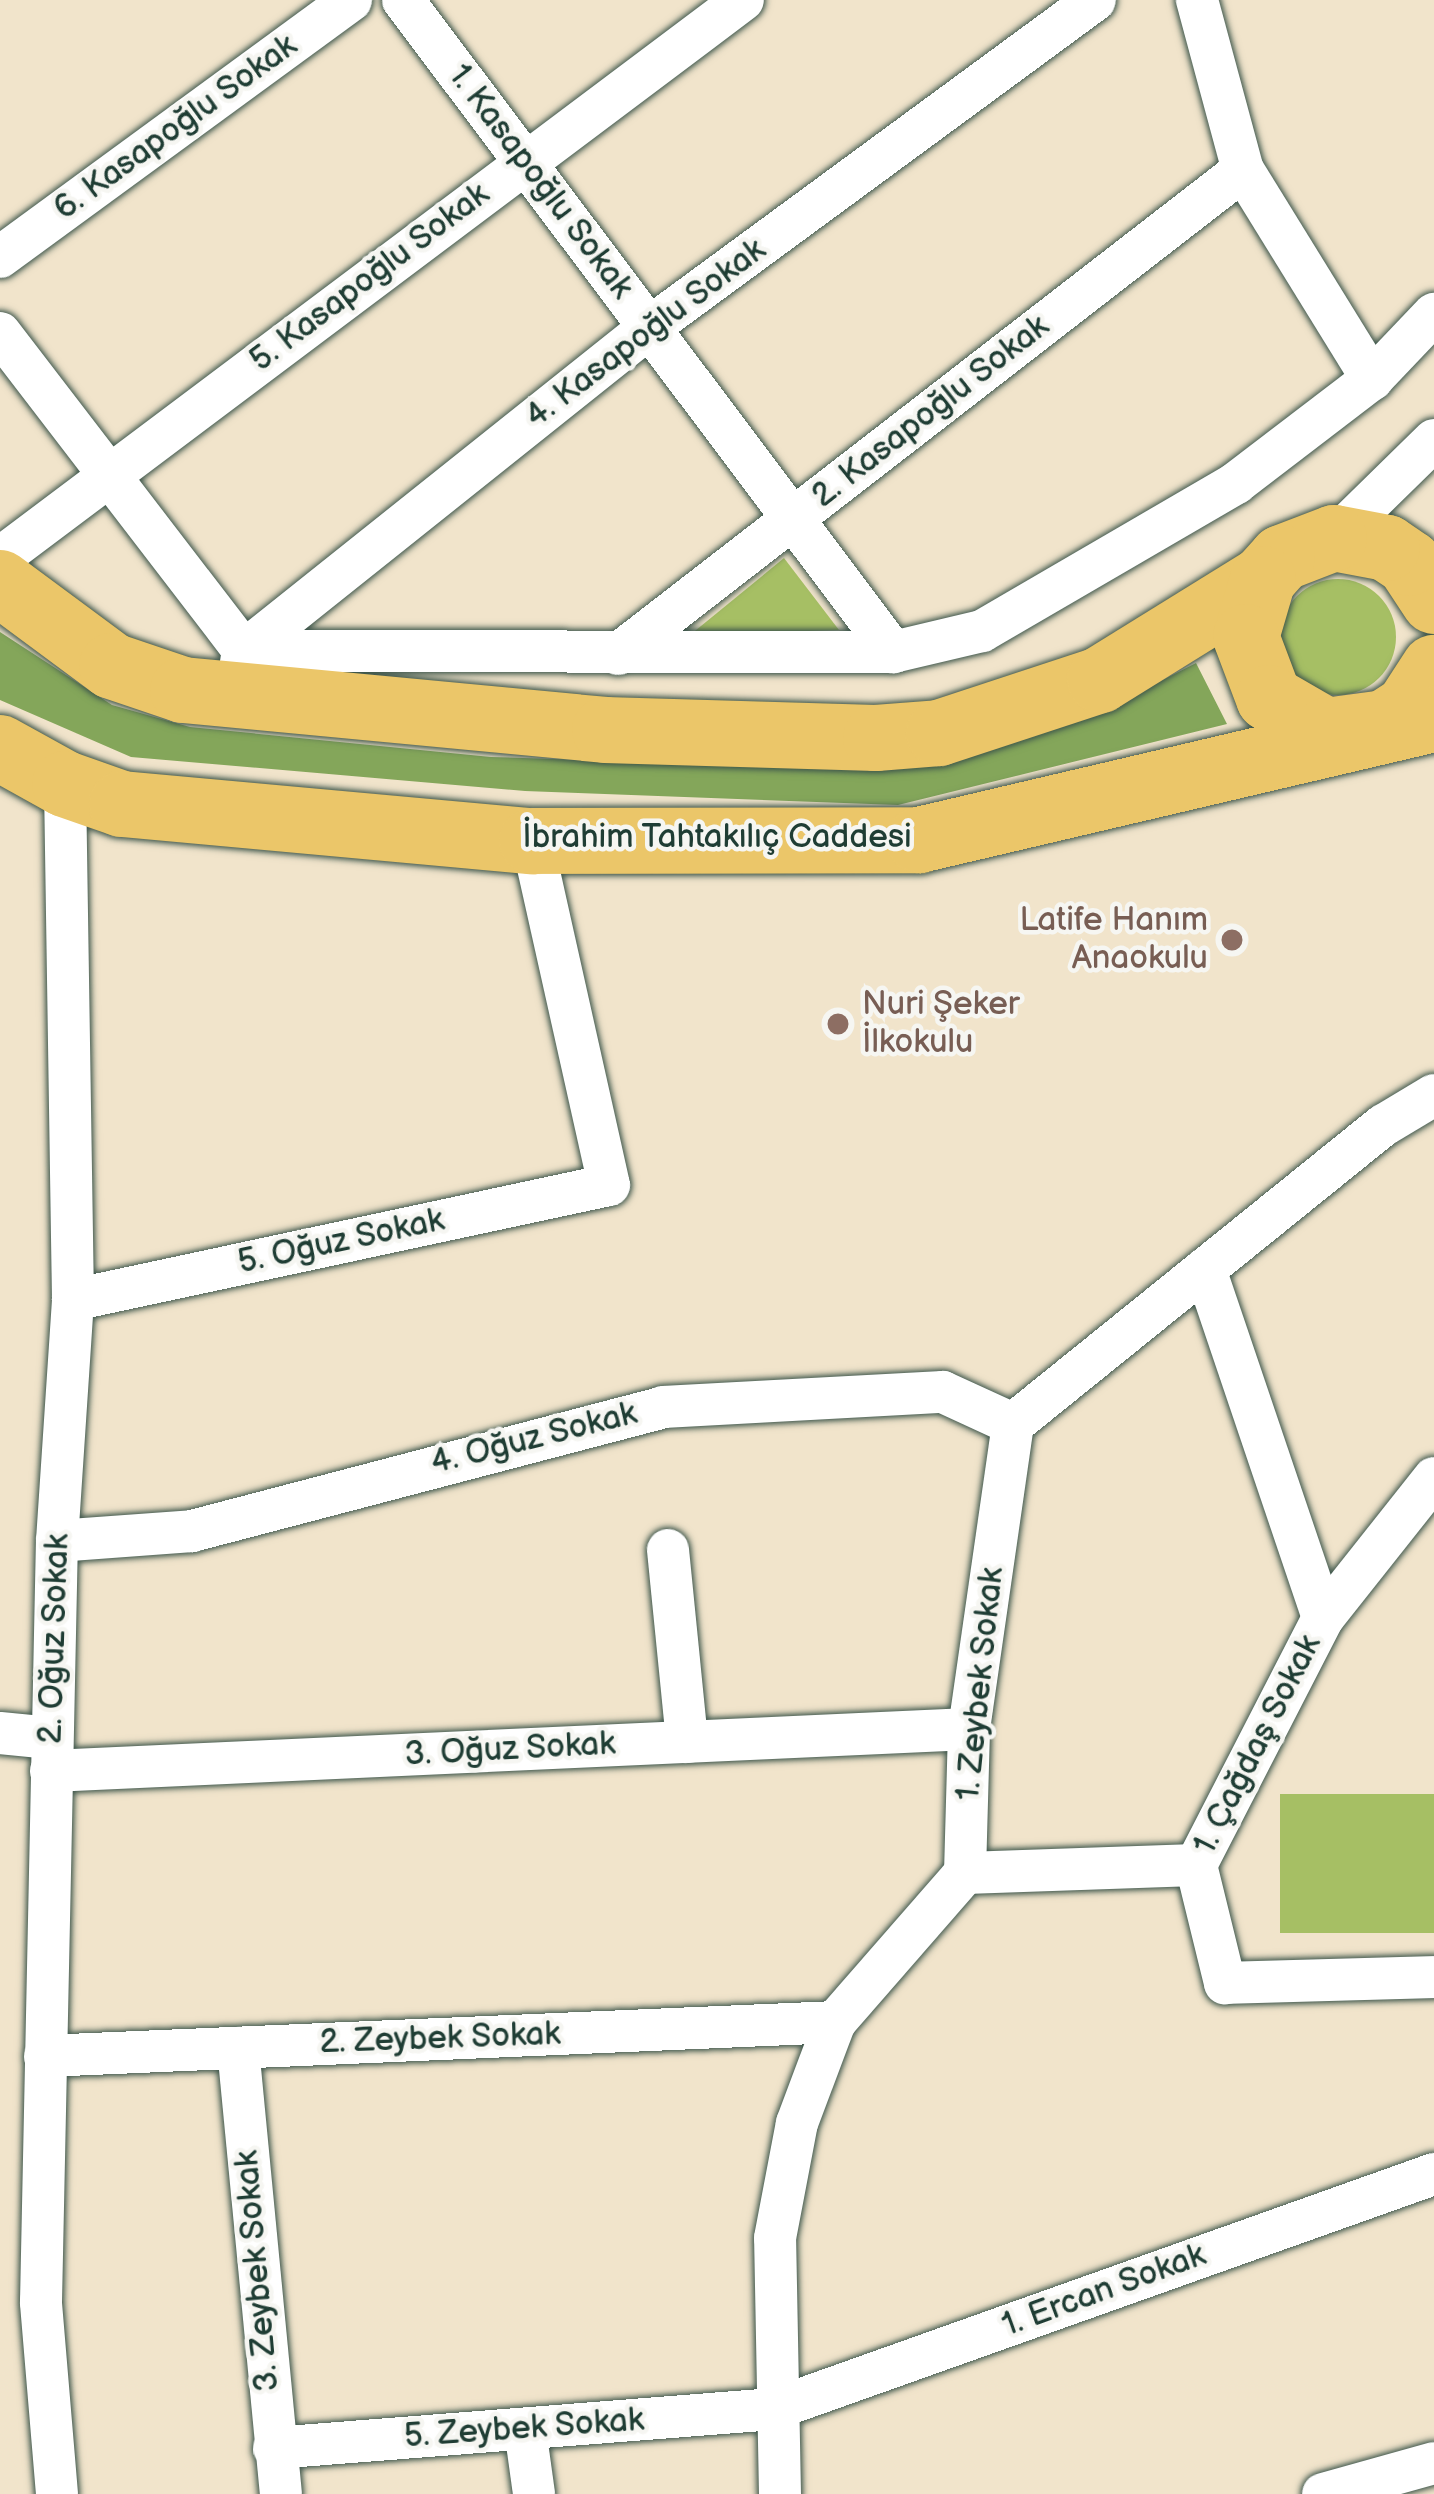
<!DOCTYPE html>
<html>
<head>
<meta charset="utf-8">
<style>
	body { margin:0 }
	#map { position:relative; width:1434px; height:2494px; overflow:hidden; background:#f1e4cb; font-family:"Balsamiq Sans",sans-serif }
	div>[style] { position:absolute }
	.green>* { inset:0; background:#a6bf64; transform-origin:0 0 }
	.round { border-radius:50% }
	.forest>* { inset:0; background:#84a65a }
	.roads { filter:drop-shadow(0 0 3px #3e564b) drop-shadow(0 0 3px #3e564b) }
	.minor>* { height:42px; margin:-21px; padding:0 21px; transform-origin:21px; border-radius:21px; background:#fff }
	.primary>* { height:66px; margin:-33px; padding:0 33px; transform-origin:33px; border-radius:33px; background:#ebc669 }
	.dots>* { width:33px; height:33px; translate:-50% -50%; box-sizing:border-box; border:6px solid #f6f6f2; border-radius:50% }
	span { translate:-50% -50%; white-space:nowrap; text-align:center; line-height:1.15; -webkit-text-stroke:9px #f6f6f2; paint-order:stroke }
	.street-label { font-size:33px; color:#1f3d34 }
	.education-label { font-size:33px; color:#785e54 }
	.right { translate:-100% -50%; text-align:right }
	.left { translate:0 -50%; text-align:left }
</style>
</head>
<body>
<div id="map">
	<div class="green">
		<div style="clip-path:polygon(784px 558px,839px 630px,690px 635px)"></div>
		<div class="round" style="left:1280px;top:579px;width:116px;height:116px"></div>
		<div style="left:1434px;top:1794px;width:139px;height:154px;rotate:90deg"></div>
	</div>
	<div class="forest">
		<div style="clip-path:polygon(0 632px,112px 705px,190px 727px,491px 757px,858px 769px,969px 755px,1100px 712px,1196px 663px,1227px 724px,898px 805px,525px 791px,131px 757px,0 700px)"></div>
	</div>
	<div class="roads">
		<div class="minor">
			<div style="left:403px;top:0;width:816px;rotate:53.07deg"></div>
			<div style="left:1197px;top:0;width:176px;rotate:74.9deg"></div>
			<div style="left:1243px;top:170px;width:246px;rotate:58.3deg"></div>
			<div style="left:0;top:257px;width:435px;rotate:-36.2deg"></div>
			<div style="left:0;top:333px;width:401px;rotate:52.5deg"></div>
			<div style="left:244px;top:651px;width:649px;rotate:0.09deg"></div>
			<div style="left:893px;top:652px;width:91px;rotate:-13.3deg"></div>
			<div style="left:982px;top:631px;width:294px;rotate:-30.2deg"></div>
			<div style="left:1236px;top:483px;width:171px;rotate:-37.4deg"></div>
			<div style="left:1372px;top:379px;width:90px;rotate:-46.4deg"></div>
			<div style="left:1334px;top:538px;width:140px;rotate:-44.4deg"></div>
			<div style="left:0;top:558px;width:929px;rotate:-36.91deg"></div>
			<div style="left:618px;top:654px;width:790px;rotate:-37.75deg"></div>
			<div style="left:241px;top:662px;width:11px;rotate:-75deg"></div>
			<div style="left:244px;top:651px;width:519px;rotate:-38.59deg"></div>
			<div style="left:650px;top:327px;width:552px;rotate:-36.31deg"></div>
			<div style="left:1205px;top:1269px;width:368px;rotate:71.3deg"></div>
			<div style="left:73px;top:1300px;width:548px;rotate:-12.11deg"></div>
			<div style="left:609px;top:1185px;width:353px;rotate:-102.6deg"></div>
			<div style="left:1434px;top:1478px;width:179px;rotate:128.4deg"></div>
			<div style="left:1323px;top:1618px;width:278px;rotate:117.2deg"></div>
			<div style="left:1196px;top:1865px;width:122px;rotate:76.2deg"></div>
			<div style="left:1225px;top:1983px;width:209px;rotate:-1.6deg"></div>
			<div style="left:57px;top:1541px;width:135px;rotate:-4.2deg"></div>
			<div style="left:192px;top:1531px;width:487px;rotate:-14.7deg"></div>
			<div style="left:663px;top:1407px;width:280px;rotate:-3.1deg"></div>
			<div style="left:943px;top:1392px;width:77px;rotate:24.6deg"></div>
			<div style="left:668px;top:1550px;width:193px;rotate:84.3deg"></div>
			<div style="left:0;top:1733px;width:51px;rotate:5.6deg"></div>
			<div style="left:51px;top:1771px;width:919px;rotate:-2.62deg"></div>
			<div style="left:965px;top:1873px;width:231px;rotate:-2deg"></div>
			<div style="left:238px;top:2048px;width:448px;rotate:84.5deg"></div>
			<div style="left:45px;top:2056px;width:791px;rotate:-2.46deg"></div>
			<div style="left:525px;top:2429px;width:66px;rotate:82.1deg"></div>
			<div style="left:274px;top:2448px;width:502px;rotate:-4.46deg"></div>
			<div style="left:774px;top:2409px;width:701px;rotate:-19.6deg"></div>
			<div style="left:57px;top:2494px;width:193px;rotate:-94.8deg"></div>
			<div style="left:41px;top:2302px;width:761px;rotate:-88.8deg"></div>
			<div style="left:57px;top:1541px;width:242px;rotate:-86.2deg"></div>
			<div style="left:73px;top:1300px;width:516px;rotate:-90.89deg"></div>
			<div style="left:780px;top:2494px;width:256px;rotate:-91.1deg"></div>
			<div style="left:775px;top:2238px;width:117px;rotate:-79.2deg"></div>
			<div style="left:797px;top:2123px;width:108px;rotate:-69.4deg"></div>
			<div style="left:835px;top:2022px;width:198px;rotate:-48.9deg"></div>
			<div style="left:965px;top:1873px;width:144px;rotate:-88.4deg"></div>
			<div style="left:969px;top:1729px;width:308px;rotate:-81.8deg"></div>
			<div style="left:1013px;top:1424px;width:476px;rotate:-38.9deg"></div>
			<div style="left:1384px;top:1125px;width:58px;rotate:-31deg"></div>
			<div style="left:1323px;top:2494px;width:115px;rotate:-15.6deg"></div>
		</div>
		<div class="primary">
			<div style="left:0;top:583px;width:139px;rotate:36.5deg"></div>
			<div style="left:112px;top:666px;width:75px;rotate:18.7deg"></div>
			<div style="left:183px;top:690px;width:424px;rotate:5.4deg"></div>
			<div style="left:605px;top:730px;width:271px;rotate:1.7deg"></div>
			<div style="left:876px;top:738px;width:63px;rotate:-4.5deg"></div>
			<div style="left:939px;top:733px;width:169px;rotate:-18.2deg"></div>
			<div style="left:1100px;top:680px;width:192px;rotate:-31.8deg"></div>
			<div style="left:1434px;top:601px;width:45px;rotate:-123.3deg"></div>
			<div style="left:1409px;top:563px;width:27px;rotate:-146deg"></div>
			<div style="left:1387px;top:548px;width:54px;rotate:-169.3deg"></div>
			<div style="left:1334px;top:538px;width:56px;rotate:159deg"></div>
			<div style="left:1282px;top:558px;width:28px;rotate:132deg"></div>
			<div style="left:1263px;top:579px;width:60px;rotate:106.3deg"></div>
			<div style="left:1246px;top:637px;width:65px;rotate:69.3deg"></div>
			<div style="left:1269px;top:698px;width:66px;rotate:30.1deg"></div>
			<div style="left:1326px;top:731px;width:60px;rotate:-7.7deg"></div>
			<div style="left:1385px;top:723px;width:27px;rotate:-33deg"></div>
			<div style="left:1408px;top:708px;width:48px;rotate:-57deg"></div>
			<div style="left:0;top:748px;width:74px;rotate:29deg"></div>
			<div style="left:65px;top:784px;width:60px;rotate:19.3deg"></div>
			<div style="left:122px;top:804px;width:412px;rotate:5.2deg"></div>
			<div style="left:532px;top:841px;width:387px;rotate:-0.1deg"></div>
			<div style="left:919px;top:840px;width:529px;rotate:-13.22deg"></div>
		</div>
	</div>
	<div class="dots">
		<div style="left:1232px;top:940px;background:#8d6e63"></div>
		<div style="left:838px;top:1024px;background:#8d6e63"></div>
	</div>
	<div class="street-label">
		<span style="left:176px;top:128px;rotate:-36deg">6. Kasapoğlu Sokak</span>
		<span style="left:540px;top:182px;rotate:53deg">1. Kasapoğlu Sokak</span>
		<span style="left:370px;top:278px;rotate:-37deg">5. Kasapoğlu Sokak</span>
		<span style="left:646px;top:334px;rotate:-37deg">4. Kasapoğlu Sokak</span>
		<span style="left:931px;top:412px;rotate:-38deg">2. Kasapoğlu Sokak</span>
		<span style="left:717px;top:838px">İbrahim Tahtakılıç Caddesi</span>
		<span style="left:341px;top:1242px;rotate:-12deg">5. Oğuz Sokak</span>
		<span style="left:534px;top:1439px;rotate:-14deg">4. Oğuz Sokak</span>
		<span style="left:55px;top:1639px;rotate:-88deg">2. Oğuz Sokak</span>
		<span style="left:981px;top:1684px;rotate:-84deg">1. Zeybek Sokak</span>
		<span style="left:1258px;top:1745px;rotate:-63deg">1. Çağdaş Sokak</span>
		<span style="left:510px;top:1750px;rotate:-3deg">3. Oğuz Sokak</span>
		<span style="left:440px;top:2039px;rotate:-2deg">2. Zeybek Sokak</span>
		<span style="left:258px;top:2271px;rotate:-95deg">3. Zeybek Sokak</span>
		<span style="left:1104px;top:2291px;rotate:-20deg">1. Ercan Sokak</span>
		<span style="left:524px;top:2429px;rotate:-4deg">5. Zeybek Sokak</span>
	</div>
	<div class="education-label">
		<span class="right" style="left:1208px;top:940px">Latife Hanım<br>Anaokulu</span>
		<span class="left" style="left:862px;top:1024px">Nuri Şeker<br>İlkokulu</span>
	</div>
</div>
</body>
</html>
